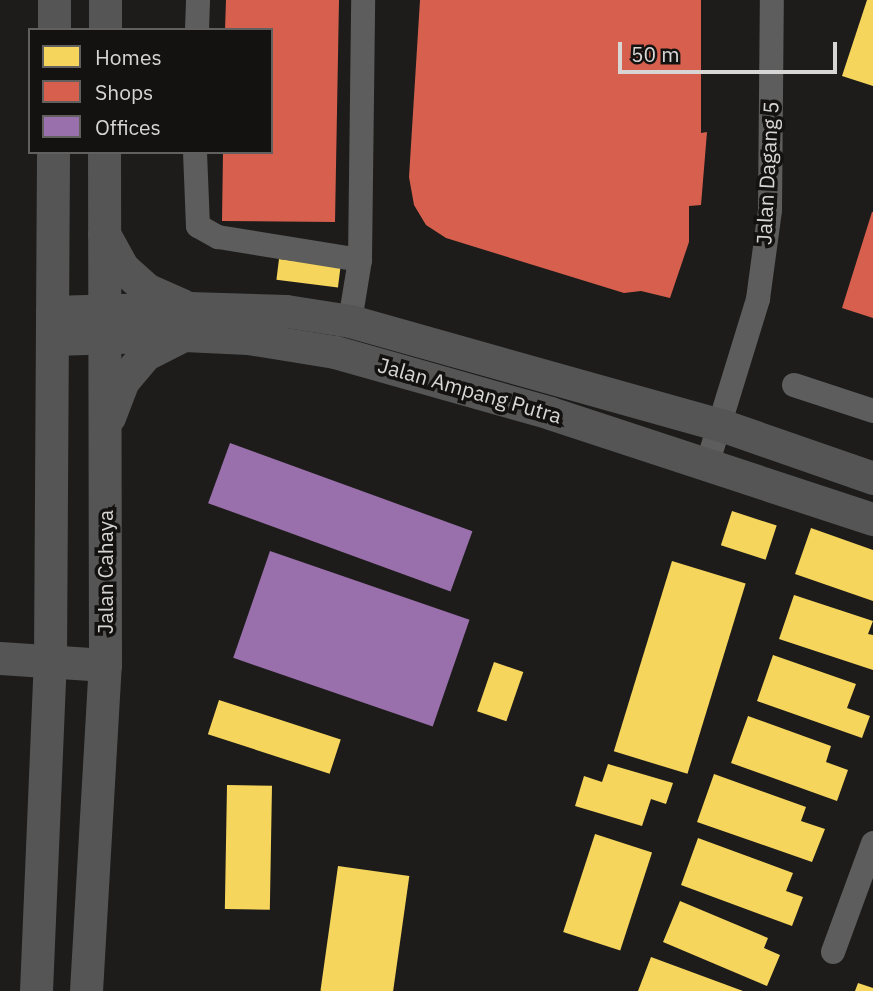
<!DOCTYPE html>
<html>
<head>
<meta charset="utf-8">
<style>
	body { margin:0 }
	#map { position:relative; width:873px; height:991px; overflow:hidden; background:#1d1c1b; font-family:"IBM Plex Sans",sans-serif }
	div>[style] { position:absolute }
	.homes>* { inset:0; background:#f6d55c; transform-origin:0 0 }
	.shops>* { inset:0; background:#d6604d }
	.offices>* { inset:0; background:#9970ab; transform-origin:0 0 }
	.street>* { height:24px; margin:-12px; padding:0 12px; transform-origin:12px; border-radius:12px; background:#5c5d5c }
	.secondary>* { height:33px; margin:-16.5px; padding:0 16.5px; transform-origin:16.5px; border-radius:16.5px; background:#555 }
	span { translate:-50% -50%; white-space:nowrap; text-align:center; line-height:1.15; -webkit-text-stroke:7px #141211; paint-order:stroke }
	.street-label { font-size:21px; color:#d8d6d5 }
	.legend { position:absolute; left:28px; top:28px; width:245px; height:126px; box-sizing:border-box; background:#141211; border:2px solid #62605f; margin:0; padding:9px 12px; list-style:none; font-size:21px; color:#d8d6d5 }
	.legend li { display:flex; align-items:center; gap:14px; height:35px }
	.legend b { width:35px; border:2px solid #62605f }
	.scale { position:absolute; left:618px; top:42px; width:219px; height:32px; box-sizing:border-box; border:4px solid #d8d6d5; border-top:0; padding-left:9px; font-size:21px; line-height:24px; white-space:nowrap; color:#d8d6d5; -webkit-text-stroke:5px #141211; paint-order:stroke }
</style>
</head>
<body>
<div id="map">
	<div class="homes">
		<div style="clip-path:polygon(867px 0,873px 0,873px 86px,842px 76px)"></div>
		<div style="left:279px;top:259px;width:62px;height:21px;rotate:7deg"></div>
		<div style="left:732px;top:511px;width:47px;height:36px;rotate:18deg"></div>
		<div style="clip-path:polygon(811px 528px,873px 550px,873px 601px,795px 574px)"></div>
		<div style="left:672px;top:561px;width:77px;height:199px;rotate:17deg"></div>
		<div style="clip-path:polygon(794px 595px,873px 621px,868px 634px,873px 635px,873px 670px,779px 639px)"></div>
		<div style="clip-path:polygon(773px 655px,856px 684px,847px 708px,870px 716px,862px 738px,757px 701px)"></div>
		<div style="left:494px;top:662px;width:31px;height:52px;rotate:19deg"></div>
		<div style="left:219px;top:700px;width:128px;height:36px;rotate:18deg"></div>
		<div style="clip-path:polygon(748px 716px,831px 746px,826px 762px,848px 770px,837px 801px,731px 763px)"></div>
		<div style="clip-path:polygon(608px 764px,673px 783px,666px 804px,651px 799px,642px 826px,575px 806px,584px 776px,602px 782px)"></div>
		<div style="clip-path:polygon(714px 774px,806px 807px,801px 821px,825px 829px,812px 862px,697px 822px)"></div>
		<div style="left:227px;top:785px;width:45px;height:124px;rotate:1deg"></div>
		<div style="left:595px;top:834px;width:60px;height:103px;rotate:18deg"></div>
		<div style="clip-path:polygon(698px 838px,793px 873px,786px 891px,803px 897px,792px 926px,681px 885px)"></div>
		<div style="left:338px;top:866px;width:72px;height:126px;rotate:8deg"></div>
		<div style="clip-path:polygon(680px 901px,768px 938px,764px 948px,780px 955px,767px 986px,663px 942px)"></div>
		<div style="clip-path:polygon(651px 957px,743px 991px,638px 991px)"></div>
		<div style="clip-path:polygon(858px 983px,873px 988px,873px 991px,855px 991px)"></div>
	</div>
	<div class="shops">
		<div style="clip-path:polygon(226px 0,339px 0,335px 222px,222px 221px,223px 152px,271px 152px,271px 30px,225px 30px)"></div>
		<div style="clip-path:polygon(420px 0,701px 0,701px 133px,707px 132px,701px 205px,689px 206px,689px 242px,670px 298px,641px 291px,624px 293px,446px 238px,426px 225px,414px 205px,409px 177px)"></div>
		<div style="clip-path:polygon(872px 212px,873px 212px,873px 318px,842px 308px)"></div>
	</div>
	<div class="offices">
		<div style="left:230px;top:443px;width:258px;height:64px;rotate:20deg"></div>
		<div style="left:270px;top:551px;width:211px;height:113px;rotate:19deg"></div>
	</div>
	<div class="street">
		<div style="left:197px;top:30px;width:30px;rotate:-88deg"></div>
		<div style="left:195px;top:152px;width:74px;rotate:87.7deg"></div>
		<div style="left:198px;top:226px;width:23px;rotate:29deg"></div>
		<div style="left:218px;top:237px;width:144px;rotate:9.2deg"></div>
		<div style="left:350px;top:321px;width:62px;rotate:-80.7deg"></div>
		<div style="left:360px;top:260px;width:260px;rotate:-89.3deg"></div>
		<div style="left:794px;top:385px;width:83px;rotate:18.2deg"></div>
		<div style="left:707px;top:465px;width:174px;rotate:-72.9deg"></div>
		<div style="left:758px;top:299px;width:90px;rotate:-82.3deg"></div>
		<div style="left:770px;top:210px;width:210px;rotate:-89.5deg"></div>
		<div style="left:833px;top:952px;width:116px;rotate:-69.8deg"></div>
	</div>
	<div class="secondary">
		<div style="left:54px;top:30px;width:30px;rotate:-90deg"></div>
		<div style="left:105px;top:30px;width:30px;rotate:-90deg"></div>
		<div style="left:104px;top:234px;width:39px;rotate:61deg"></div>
		<div style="left:123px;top:268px;width:31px;rotate:42deg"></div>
		<div style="left:146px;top:289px;width:39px;rotate:24deg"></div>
		<div style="left:52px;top:312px;width:137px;rotate:-1.7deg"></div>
		<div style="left:189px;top:308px;width:97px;rotate:1.8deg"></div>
		<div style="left:286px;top:311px;width:65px;rotate:8.9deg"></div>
		<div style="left:350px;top:321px;width:385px;rotate:15.7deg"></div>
		<div style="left:721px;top:425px;width:161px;rotate:19.2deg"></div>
		<div style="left:53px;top:339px;width:131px;rotate:-1.7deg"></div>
		<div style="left:184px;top:335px;width:64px;rotate:2.7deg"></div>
		<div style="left:248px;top:338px;width:88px;rotate:9.1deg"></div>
		<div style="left:335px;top:352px;width:223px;rotate:15.8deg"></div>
		<div style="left:550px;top:413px;width:340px;rotate:18.2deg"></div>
		<div style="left:109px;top:417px;width:39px;rotate:-69deg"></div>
		<div style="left:123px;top:381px;width:35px;rotate:-50deg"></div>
		<div style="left:146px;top:354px;width:37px;rotate:-27deg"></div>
		<div style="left:0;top:658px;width:105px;rotate:3.8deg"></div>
		<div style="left:36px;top:991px;width:330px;rotate:-87.6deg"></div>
		<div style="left:50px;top:661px;width:509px;rotate:-89.66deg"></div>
		<div style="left:86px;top:991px;width:327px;rotate:-86.7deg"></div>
		<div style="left:105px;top:665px;width:513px;rotate:-90.11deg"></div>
	</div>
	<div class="street-label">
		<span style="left:767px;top:173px;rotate:-87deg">Jalan Dagang 5</span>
		<span style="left:470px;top:390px;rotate:16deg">Jalan Ampang Putra</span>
		<span style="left:105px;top:572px;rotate:-90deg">Jalan Cahaya</span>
	</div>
	<ul class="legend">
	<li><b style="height:19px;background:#f6d55c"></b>Homes</li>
	<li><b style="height:19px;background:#d6604d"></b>Shops</li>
	<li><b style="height:19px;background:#9970ab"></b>Offices</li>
	</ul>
	<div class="scale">50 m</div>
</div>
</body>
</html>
